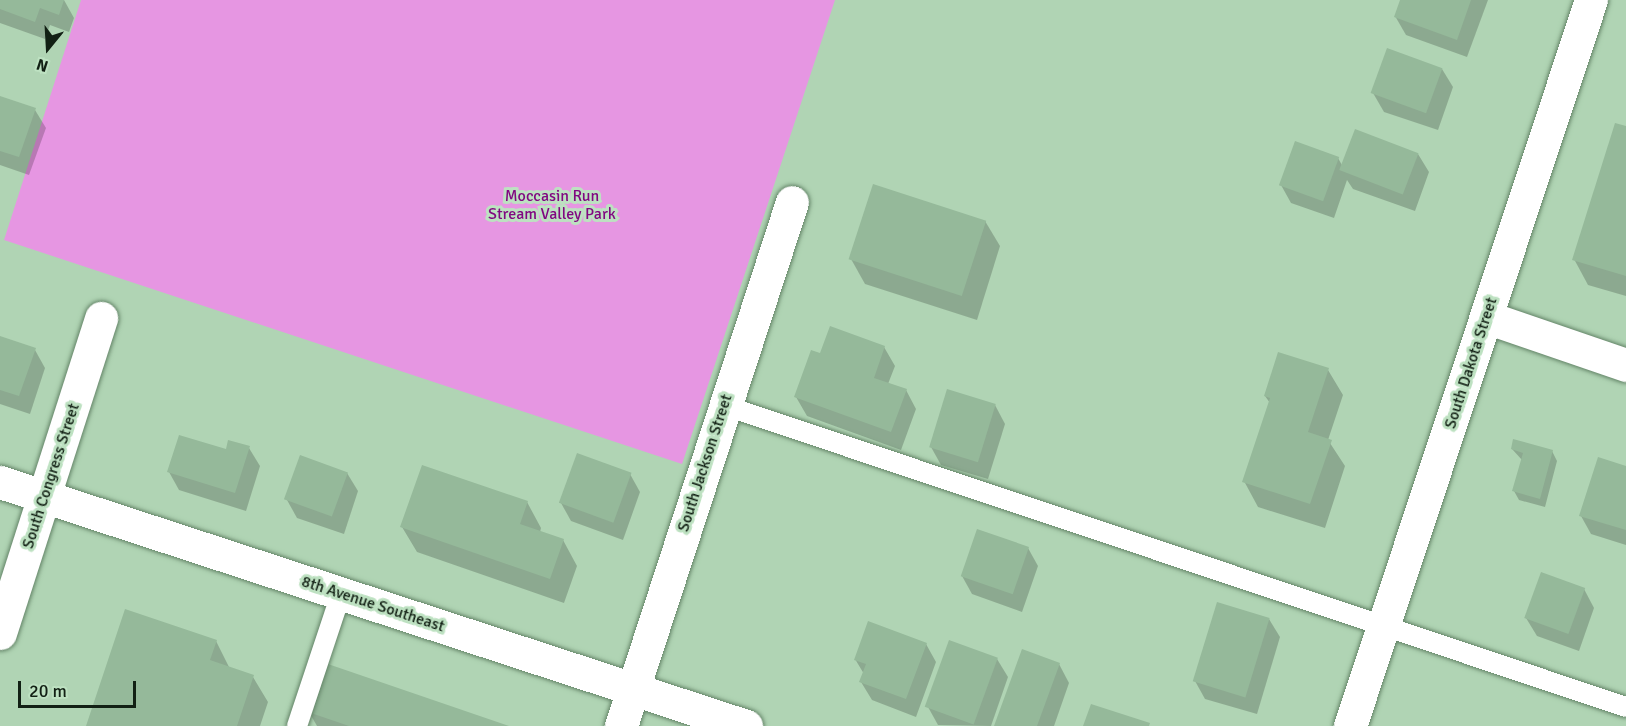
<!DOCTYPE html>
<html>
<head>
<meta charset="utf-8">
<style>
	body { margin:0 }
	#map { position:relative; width:1626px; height:726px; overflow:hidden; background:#b0d4b4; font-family:Signika,sans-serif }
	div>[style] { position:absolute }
	.green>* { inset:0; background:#e696e2 }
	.shadow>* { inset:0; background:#0003 }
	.building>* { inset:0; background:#95b99a; transform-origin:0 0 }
	.roads { filter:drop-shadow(0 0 2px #638467) drop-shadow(0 0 2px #638467) }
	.service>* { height:20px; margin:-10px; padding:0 10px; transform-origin:10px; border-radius:10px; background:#fff }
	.minor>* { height:33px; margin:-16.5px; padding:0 16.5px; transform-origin:16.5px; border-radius:16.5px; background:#fff }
	.tertiary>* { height:33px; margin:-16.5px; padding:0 16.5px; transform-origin:16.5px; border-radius:16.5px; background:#fff }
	span { translate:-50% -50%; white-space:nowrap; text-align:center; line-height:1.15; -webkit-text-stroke:6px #bde1c1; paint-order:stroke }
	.park-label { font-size:16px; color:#810781 }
	.street-label { font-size:16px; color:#122014 }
	.north { position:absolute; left:18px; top:18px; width:60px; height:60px; -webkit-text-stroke:4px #bde1c1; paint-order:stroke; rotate:198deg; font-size:16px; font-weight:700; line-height:24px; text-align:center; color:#122014 }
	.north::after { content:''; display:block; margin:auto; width:21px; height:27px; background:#122014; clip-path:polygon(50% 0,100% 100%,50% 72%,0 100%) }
	.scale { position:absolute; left:18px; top:681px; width:118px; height:27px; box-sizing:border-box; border:3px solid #122014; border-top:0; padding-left:8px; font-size:18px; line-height:21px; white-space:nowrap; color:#122014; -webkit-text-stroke:4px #bde1c1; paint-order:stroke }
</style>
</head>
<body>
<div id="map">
	<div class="green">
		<div style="clip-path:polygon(81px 0,835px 0,682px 464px,4px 240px)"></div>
	</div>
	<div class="shadow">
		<div style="clip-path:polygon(0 0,64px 0,74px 18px,69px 32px,50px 25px,45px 39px,0 23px)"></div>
		<div style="clip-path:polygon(1401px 0,1488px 0,1467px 57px,1406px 35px,1395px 16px)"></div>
		<div style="clip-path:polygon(1442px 69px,1453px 87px,1438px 130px,1384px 112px,1373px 93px)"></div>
		<div style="clip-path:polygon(0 98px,35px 110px,46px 128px,29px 175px,0 165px)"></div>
		<div style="clip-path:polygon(1626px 128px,1626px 296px,1588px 285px,1574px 259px)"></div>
		<div style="clip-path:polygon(1418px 154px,1429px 172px,1415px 211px,1353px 189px,1347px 180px,1334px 218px,1291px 203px,1281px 185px,1338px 158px,1343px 167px)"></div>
		<div style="clip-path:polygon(985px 221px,1000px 246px,977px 320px,865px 284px,851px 259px)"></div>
		<div style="clip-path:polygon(0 338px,35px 350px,45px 368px,30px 414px,0 404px)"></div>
		<div style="clip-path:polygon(884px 347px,895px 366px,888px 384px,906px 390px,916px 409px,901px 450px,807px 416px,796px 397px,821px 355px)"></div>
		<div style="clip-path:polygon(1328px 370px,1343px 395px,1328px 440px,1345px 466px,1325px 528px,1258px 507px,1244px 481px,1270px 403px,1265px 396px)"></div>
		<div style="clip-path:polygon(995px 405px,1005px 424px,988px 479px,941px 465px,931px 447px)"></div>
		<div style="clip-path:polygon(249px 448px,260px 466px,246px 511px,179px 490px,169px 472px)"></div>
		<div style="clip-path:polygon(1512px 449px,1552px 451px,1557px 461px,1545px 507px,1519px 500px,1514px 491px,1522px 460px)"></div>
		<div style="clip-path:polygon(1626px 468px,1626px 545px,1591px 534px,1581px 516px)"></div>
		<div style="clip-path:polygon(347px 473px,358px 491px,344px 534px,297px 518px,287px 500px)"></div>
		<div style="clip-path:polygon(630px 474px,640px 492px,623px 540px,571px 521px,561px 503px)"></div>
		<div style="clip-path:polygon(527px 502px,541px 528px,540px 532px,563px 540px,577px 566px,564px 603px,417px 552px,402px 527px)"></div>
		<div style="clip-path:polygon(1028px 548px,1038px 566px,1022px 612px,972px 594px,962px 576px)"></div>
		<div style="clip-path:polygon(1584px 589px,1594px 608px,1579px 651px,1537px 636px,1526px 618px)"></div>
		<div style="clip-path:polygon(1269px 619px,1280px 637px,1257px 714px,1205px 699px,1195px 681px)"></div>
		<div style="clip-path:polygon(216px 641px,230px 669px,253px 677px,268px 702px,260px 726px,88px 726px)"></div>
		<div style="clip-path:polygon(926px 644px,936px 662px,916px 717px,872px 700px,861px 682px,864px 674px,855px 659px)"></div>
		<div style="clip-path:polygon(997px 659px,1008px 677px,991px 726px,938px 725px,928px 707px)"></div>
		<div style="clip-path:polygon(1059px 664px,1069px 683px,1054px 726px,996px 726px)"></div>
		<div style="clip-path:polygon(309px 712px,505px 726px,317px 726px)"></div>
	</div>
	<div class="building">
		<div style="clip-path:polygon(0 0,64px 0,59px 15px,40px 8px,35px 22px,0 9px)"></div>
		<div style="clip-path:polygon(1400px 0,1471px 0,1457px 40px,1394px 17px)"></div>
		<div style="left:1387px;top:48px;width:59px;height:48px;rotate:20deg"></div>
		<div style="clip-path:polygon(0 96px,36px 108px,19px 157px,0 151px)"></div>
		<div style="clip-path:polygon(1615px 123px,1626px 126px,1626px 276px,1572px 260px)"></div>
		<div style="left:1355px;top:129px;width:68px;height:44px;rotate:21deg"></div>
		<div style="left:1295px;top:141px;width:47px;height:47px;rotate:20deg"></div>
		<div style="left:873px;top:184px;width:119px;height:79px;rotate:18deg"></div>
		<div style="clip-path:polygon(830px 326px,885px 346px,874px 378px,907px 389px,891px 432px,794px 397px,811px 350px,820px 353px)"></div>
		<div style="clip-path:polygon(0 336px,36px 348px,19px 396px,0 390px)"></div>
		<div style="clip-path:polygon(1278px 352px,1329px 368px,1308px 432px,1332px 440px,1310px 504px,1242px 482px,1270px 398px,1264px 396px)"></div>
		<div style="left:947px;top:389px;width:51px;height:61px;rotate:17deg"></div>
		<div style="clip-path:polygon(179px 435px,226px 449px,228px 440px,250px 446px,235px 493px,167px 472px)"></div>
		<div style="clip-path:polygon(1513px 439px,1553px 450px,1540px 499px,1512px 491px,1523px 453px,1511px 449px)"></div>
		<div style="left:577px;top:453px;width:58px;height:53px;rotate:20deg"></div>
		<div style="left:300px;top:455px;width:51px;height:47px;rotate:20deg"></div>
		<div style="clip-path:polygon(1598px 457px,1626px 466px,1626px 530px,1579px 516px)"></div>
		<div style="clip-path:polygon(422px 465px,528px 501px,520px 524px,564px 539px,550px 579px,400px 527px)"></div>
		<div style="left:977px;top:529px;width:55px;height:50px;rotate:19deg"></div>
		<div style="left:1541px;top:572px;width:47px;height:49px;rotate:20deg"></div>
		<div style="left:1217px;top:602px;width:55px;height:83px;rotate:17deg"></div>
		<div style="clip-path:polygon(125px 609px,217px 640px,210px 660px,254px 675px,237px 726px,86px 726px)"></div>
		<div style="clip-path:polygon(868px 621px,927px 643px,906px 699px,859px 682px,866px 664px,854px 660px)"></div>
		<div style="left:949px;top:640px;width:52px;height:71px;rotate:20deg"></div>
		<div style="clip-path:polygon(1022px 649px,1060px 663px,1037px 726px,994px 726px)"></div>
		<div style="clip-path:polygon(325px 663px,509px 726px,349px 726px,308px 712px)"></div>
		<div style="clip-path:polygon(1091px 704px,1150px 723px,1149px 726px,1083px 726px)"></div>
	</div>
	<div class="roads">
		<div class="service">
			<div style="left:723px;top:405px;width:952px;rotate:18.49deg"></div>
			<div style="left:297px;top:726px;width:139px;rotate:-71.6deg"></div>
		</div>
		<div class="minor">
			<div style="left:1486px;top:317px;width:148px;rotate:18.9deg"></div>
			<div style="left:0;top:633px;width:331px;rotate:-72.2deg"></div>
			<div style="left:621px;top:726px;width:551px;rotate:-71.93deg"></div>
		</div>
		<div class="tertiary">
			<div style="left:0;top:482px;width:785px;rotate:18.11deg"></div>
			<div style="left:1350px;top:726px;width:765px;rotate:-71.64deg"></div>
		</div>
	</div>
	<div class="park-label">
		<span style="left:552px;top:205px">Moccasin Run<br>Stream Valley Park</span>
	</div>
	<div class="street-label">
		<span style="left:1471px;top:363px;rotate:-72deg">South Dakota Street</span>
		<span style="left:705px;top:463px;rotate:-72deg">South Jackson Street</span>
		<span style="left:51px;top:476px;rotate:-72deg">South Congress Street</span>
		<span style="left:373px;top:604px;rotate:18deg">8th Avenue Southeast</span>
	</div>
	<div class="north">N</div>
	<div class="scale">20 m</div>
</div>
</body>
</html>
